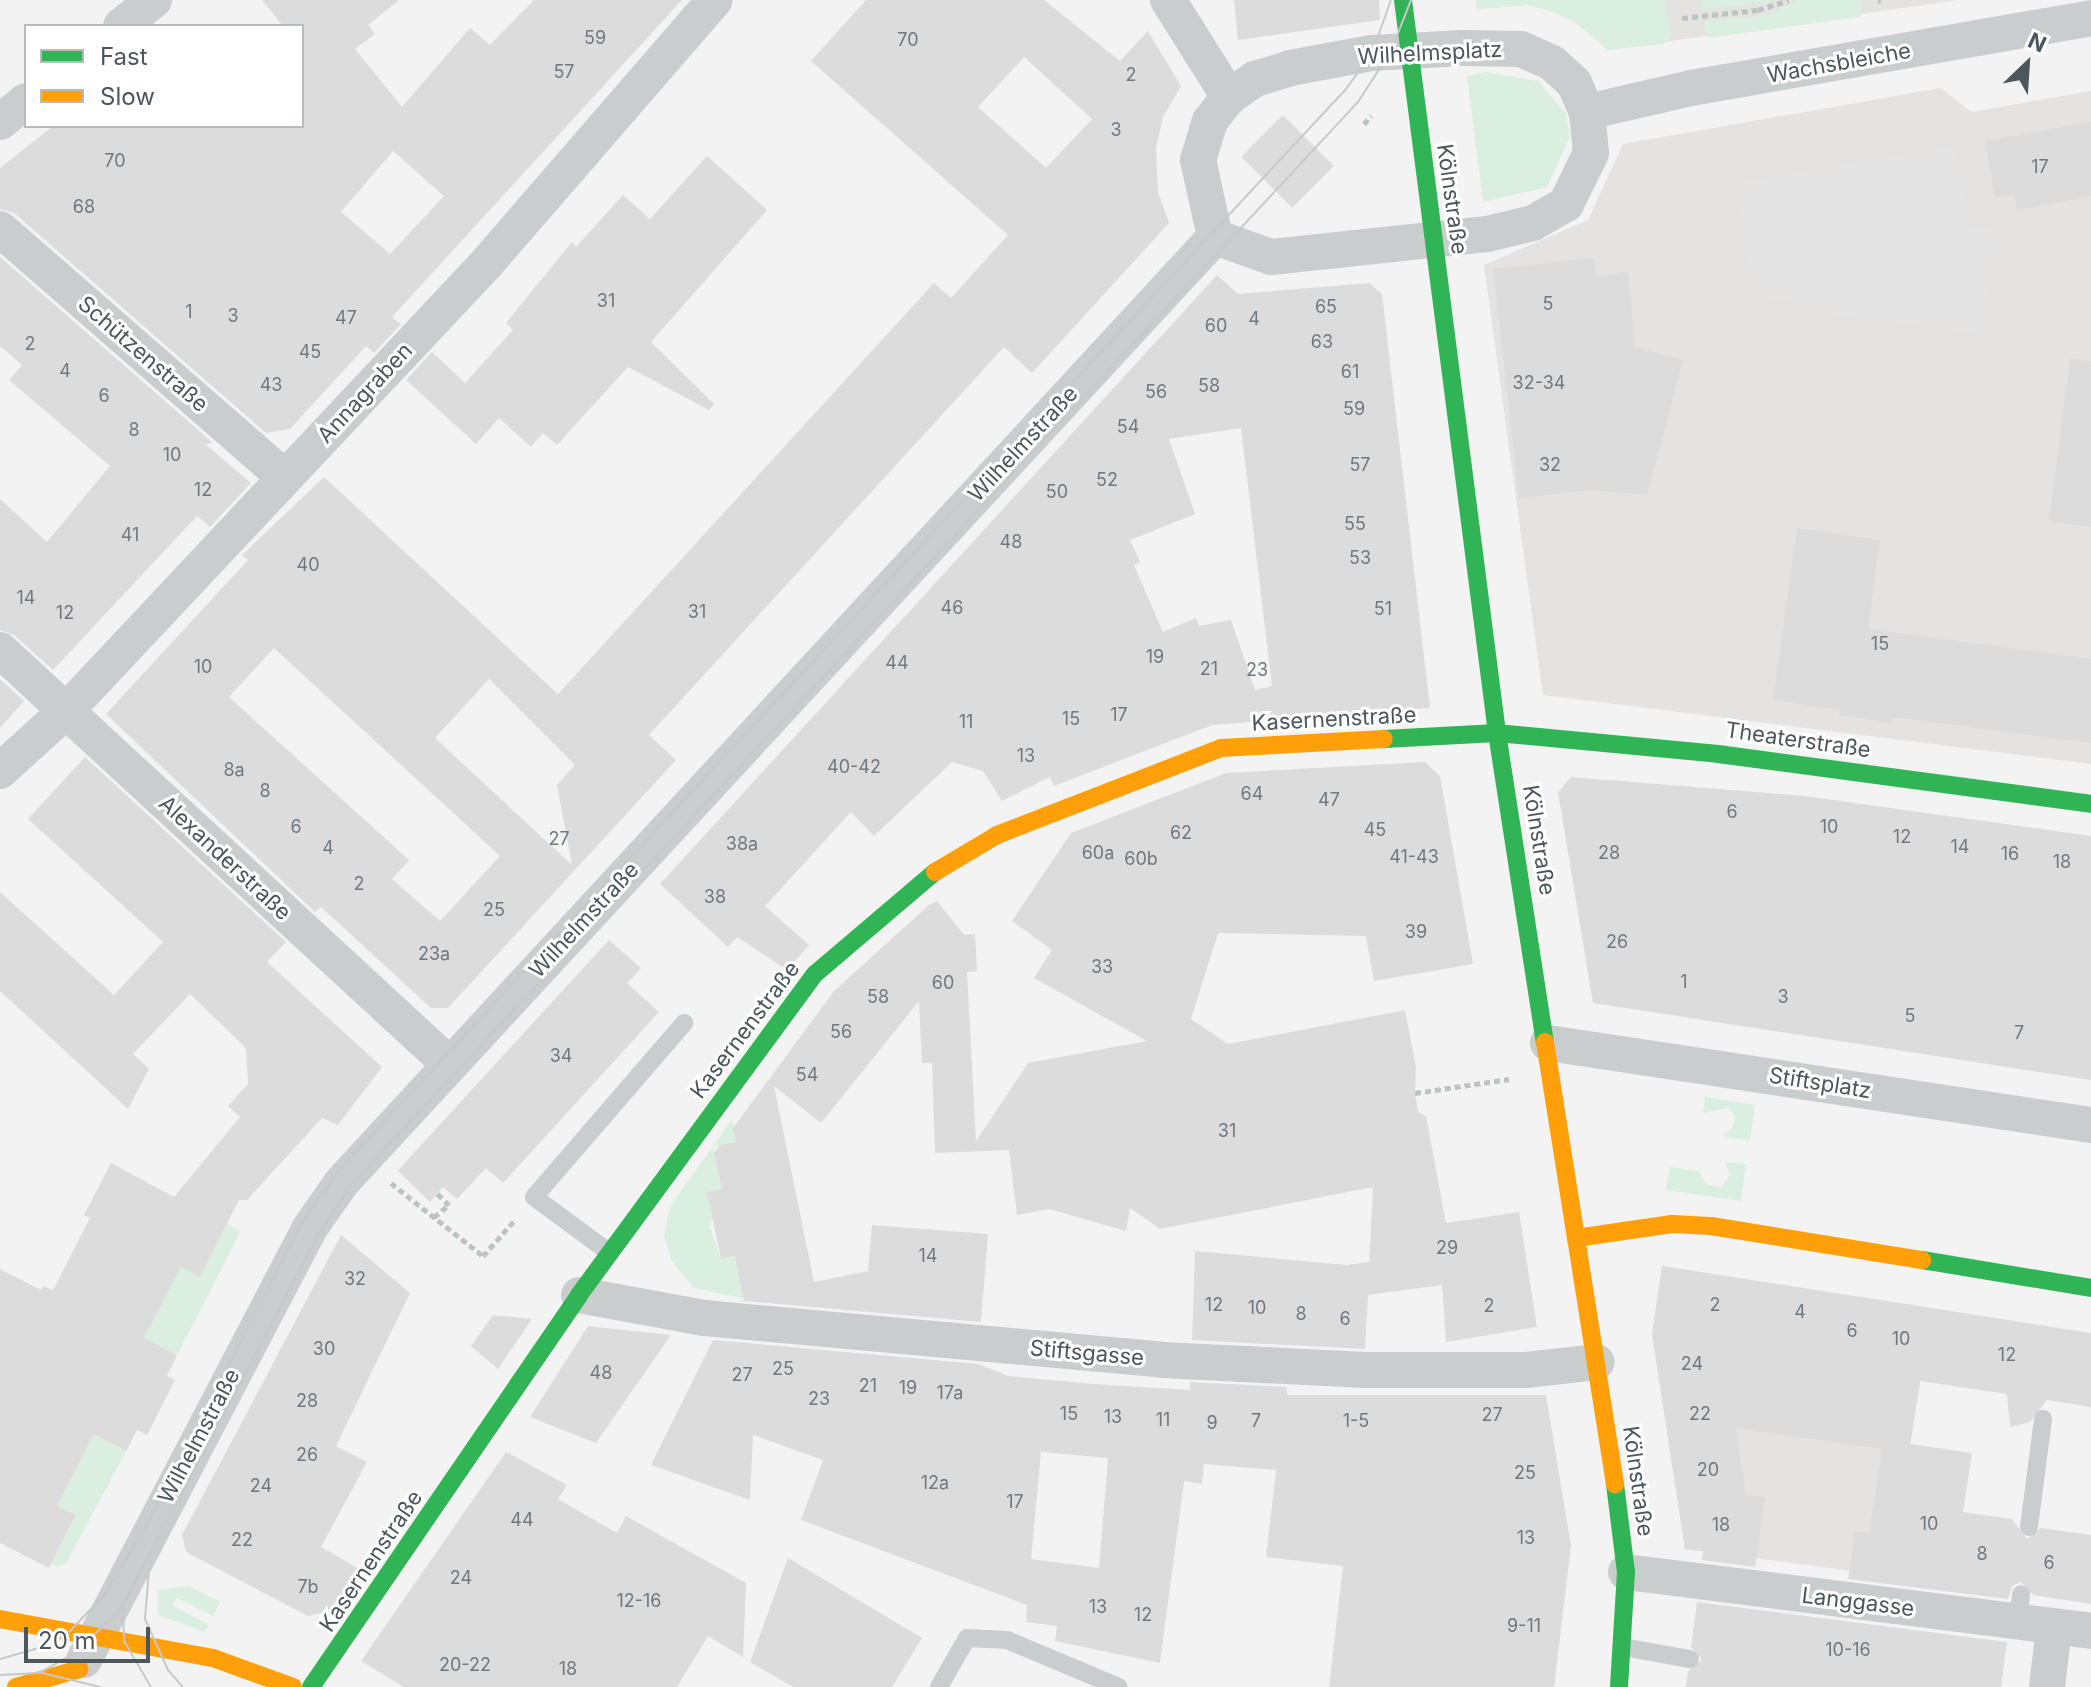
<!DOCTYPE html>
<html>
<head>
<meta charset="utf-8">
<style>
	body { margin:0 }
	#map { position:relative; width:2091px; height:1687px; overflow:hidden; background:#f3f3f3; font-family:Inter,sans-serif }
	div>[style] { position:absolute }
	.commercial>* { inset:0; background:#e4e3e1 }
	.education>* { inset:0; background:#e5e4e4 }
	.green>* { inset:0; background:#daefe0 }
	.building>* { inset:0; background:#dcdcdd; transform-origin:0 0 }
	.path>* { height:5px; margin-top:-2.5px; transform-origin:0; background:repeating-linear-gradient(90deg,#bbc4c1 0 6px,transparent 0 10px) }
	.lane>* { height:18px; margin:-9px; padding:0 9px; transform-origin:9px; border-radius:9px; background:#cacdce }
	.street>* { height:36px; margin:-18px; padding:0 18px; transform-origin:18px; border-radius:18px; background:#cacdce }
	.fast>* { height:18px; margin:-9px; padding:0 9px; transform-origin:9px; border-radius:9px; background:#30b455 }
	.slow>* { height:18px; margin:-9px; padding:0 9px; transform-origin:9px; border-radius:9px; background:#ff9f0a }
	.tram>* { height:2px; margin:-1px; padding:0 1px; transform-origin:1px; border-radius:1px; background:#c6c8c9 }
	span { translate:-50% -50%; white-space:nowrap; text-align:center; line-height:1.15; -webkit-text-stroke:6px #fff; paint-order:stroke }
	.number-label { font-size:18px; color:#70787e }
	.number-label span { -webkit-text-stroke-width:0 }
	.street-label { font-size:22px; color:#4b565d }
	.legend { position:absolute; left:24px; top:24px; width:280px; height:104px; box-sizing:border-box; background:#fff; border:2px solid #b7bbbe; margin:0; padding:10px 14px; list-style:none; font-size:24px; color:#4b565d }
	.legend li { display:flex; align-items:center; gap:16px; height:40px }
	.legend b { width:40px; border:2px solid #b7bbbe }
	.north { position:absolute; left:1987px; top:24px; width:80px; height:80px; -webkit-text-stroke:6px #fff; paint-order:stroke; rotate:25deg; font-size:22px; font-weight:700; line-height:32px; text-align:center; color:#4b565d }
	.north::after { content:''; display:block; margin:auto; width:28px; height:36px; background:#4b565d; clip-path:polygon(50% 0,100% 100%,50% 72%,0 100%) }
	.scale { position:absolute; left:24px; top:1627px; width:126px; height:36px; box-sizing:border-box; border:4px solid #4b565d; border-top:0; padding-left:10px; font-size:24px; line-height:28px; white-space:nowrap; color:#4b565d; -webkit-text-stroke:6px #fff; paint-order:stroke }
</style>
</head>
<body>
<div id="map">
	<div class="commercial">
		<div style="clip-path:polygon(1476px 0,1959px 0,1608px 50px,1575px 22px,1553px 12px,1528px 5px,1477px 9px)"></div>
		<div style="clip-path:polygon(1941px 88px,1971px 112px,2091px 91px,2091px 764px,1543px 695px,1484px 265px,1588px 220px,1623px 144px)"></div>
		<div style="clip-path:polygon(1662px 1266px,1832px 1293px,1921px 1377px,1890px 1576px,1685px 1549px,1652px 1334px)"></div>
	</div>
	<div class="education">
		<div style="clip-path:polygon(1954px 146px,1968px 226px,1995px 230px,1982px 334px,1797px 310px,1798px 301px,1755px 297px,1736px 183px)"></div>
	</div>
	<div class="green">
		<div style="clip-path:polygon(1476px 0,1664px 0,1671px 34px,1664px 44px,1608px 50px,1575px 22px,1553px 12px,1528px 5px,1477px 9px)"></div>
		<div style="clip-path:polygon(1701px 0,1779px 0,1702px 10px)"></div>
		<div style="clip-path:polygon(1797px 0,1862px 0,1860px 17px,1708px 38px,1704px 21px,1767px 15px)"></div>
		<div style="clip-path:polygon(1486px 72px,1538px 81px,1566px 113px,1570px 136px,1547px 187px,1483px 202px,1467px 76px)"></div>
		<div style="clip-path:polygon(1705px 1097px,1755px 1105px,1750px 1141px,1721px 1136px,1733px 1127px,1735px 1115px,1727px 1108px,1703px 1113px)"></div>
		<div style="clip-path:polygon(732px 1120px,736px 1142px,713px 1147px,722px 1189px,710px 1227px,721px 1259px,735px 1256px,765px 1303px,694px 1288px,671px 1260px,664px 1236px,670px 1206px)"></div>
		<div style="clip-path:polygon(1725px 1162px,1746px 1164px,1741px 1201px,1666px 1190px,1670px 1167px,1699px 1171px,1707px 1185px,1722px 1187px,1730px 1174px)"></div>
		<div style="clip-path:polygon(227px 1224px,241px 1231px,177px 1355px,144px 1338px,181px 1267px,200px 1276px)"></div>
		<div style="clip-path:polygon(94px 1434px,126px 1451px,67px 1562px,56px 1567px,51px 1564px,76px 1516px,57px 1506px)"></div>
		<div style="clip-path:polygon(189px 1586px,220px 1602px,213px 1616px,177px 1598px,172px 1605px,209px 1625px,205px 1632px,158px 1615px,158px 1590px)"></div>
	</div>
	<div class="building">
		<div style="clip-path:polygon(evenodd,262px 0,399px 0,368px 25px,375px 34px,355px 49px,402px 107px,470px 28px,490px 45px,534px 0,682px 0,392px 317px,401px 324px,374px 353px,366px 346px,290px 429px,266px 433px,14px 213px,0 209px,0 168px,53px 126px,302px 126px,302px 26px,283px 26px,262px 0,393px 151px,444px 196px,390px 254px,341px 212px,393px 151px)"></div>
		<div style="clip-path:polygon(evenodd,866px 0,1044px 0,1120px 61px,1148px 31px,1181px 86px,1163px 117px,1156px 148px,1158px 192px,1169px 223px,1032px 373px,1004px 347px,649px 735px,676px 760px,448px 1008px,431px 1008px,321px 907px,315px 912px,106px 714px,248px 560px,242px 555px,324px 477px,558px 694px,934px 283px,951px 298px,1008px 235px,811px 61px,866px 0,1024px 57px,1092px 119px,1046px 168px,978px 107px,1024px 57px,866px 0,274px 648px,500px 856px,440px 921px,392px 879px,409px 860px,229px 697px,274px 648px,866px 0,489px 679px,575px 765px,557px 785px,572px 865px,435px 738px,489px 679px)"></div>
		<div style="clip-path:polygon(1234px 0,1379px 0,1380px 20px,1238px 40px)"></div>
		<div style="left:1283px;top:115px;width:72px;height:59px;rotate:45deg"></div>
		<div style="clip-path:polygon(2091px 122px,2091px 196px,2017px 210px,2014px 194px,1995px 198px,1985px 141px)"></div>
		<div style="clip-path:polygon(707px 156px,767px 210px,651px 342px,714px 404px,709px 410px,628px 367px,557px 445px,543px 433px,531px 447px,499px 418px,476px 444px,406px 380px,432px 352px,465px 383px,513px 330px,506px 323px,572px 242px,576px 247px,623px 195px,650px 219px)"></div>
		<div style="clip-path:polygon(0 257px,213px 443px,205px 444px,251px 483px,210px 527px,197px 516px,53px 670px,14px 635px,0 630px,0 499px,47px 542px,110px 466px,9px 380px,22px 365px,0 346px)"></div>
		<div style="clip-path:polygon(1594px 258px,1596px 277px,1628px 272px,1635px 347px,1683px 360px,1647px 495px,1592px 490px,1519px 498px,1493px 269px)"></div>
		<div style="clip-path:polygon(evenodd,1217px 275px,1238px 294px,1369px 283px,1382px 294px,1430px 708px,1212px 725px,1054px 786px,1050px 777px,1002px 801px,983px 771px,952px 762px,874px 836px,851px 812px,765px 906px,809px 945px,787px 970px,737px 937px,728px 947px,660px 884px,1217px 275px,1241px 428px,1272px 686px,1255px 690px,1231px 620px,1199px 626px,1196px 618px,1163px 632px,1134px 565px,1140px 562px,1130px 540px,1195px 514px,1169px 439px,1241px 428px)"></div>
		<div style="clip-path:polygon(2070px 359px,2091px 361px,2091px 527px,2049px 521px)"></div>
		<div style="clip-path:polygon(1797px 528px,1880px 540px,1868px 629px,2091px 659px,2091px 743px,1893px 717px,1892px 723px,1839px 715px,1840px 710px,1773px 700px)"></div>
		<div style="clip-path:polygon(0 679px,24px 701px,0 728px)"></div>
		<div style="clip-path:polygon(85px 757px,286px 942px,267px 962px,382px 1067px,338px 1125px,322px 1118px,247px 1200px,239px 1200px,200px 1277px,181px 1267px,144px 1338px,177px 1355px,167px 1376px,175px 1380px,147px 1435px,137px 1430px,126px 1451px,94px 1434px,57px 1506px,76px 1515px,49px 1568px,0 1543px,0 1269px,41px 1290px,43px 1286px,53px 1290px,90px 1218px,84px 1215px,111px 1163px,174px 1197px,240px 1117px,228px 1106px,248px 1084px,246px 1048px,190px 994px,133px 1054px,149px 1069px,128px 1109px,0 991px,0 892px,114px 995px,163px 942px,28px 819px)"></div>
		<div style="clip-path:polygon(1425px 762px,1440px 776px,1473px 964px,1374px 981px,1366px 936px,1218px 933px,1191px 1019px,1228px 1044px,1405px 1010px,1416px 1067px,1415px 1093px,1418px 1112px,1426px 1116px,1446px 1223px,1519px 1212px,1537px 1327px,1446px 1342px,1442px 1285px,1368px 1295px,1365px 1349px,1192px 1340px,1195px 1251px,1347px 1265px,1369px 1262px,1373px 1187px,1160px 1229px,1130px 1208px,1126px 1231px,1049px 1209px,1017px 1215px,1009px 1150px,935px 1153px,932px 1063px,922px 1063px,919px 1001px,821px 1123px,774px 1086px,814px 1282px,868px 1271px,872px 1225px,988px 1234px,981px 1322px,744px 1301px,735px 1256px,721px 1259px,707px 1192px,722px 1189px,714px 1153px,720px 1145px,736px 1142px,733px 1128px,834px 991px,929px 905px,937px 901px,964px 935px,975px 934px,977px 971px,967px 972px,976px 1141px,1028px 1063px,1147px 1041px,1034px 978px,1052px 950px,1012px 921px,1071px 833px,1226px 773px)"></div>
		<div style="clip-path:polygon(1571px 777px,1805px 796px,2091px 836px,2091px 1080px,1593px 1003px,1558px 792px)"></div>
		<div style="clip-path:polygon(609px 940px,641px 968px,627px 983px,659px 1012px,503px 1183px,486px 1168px,457px 1199px,443px 1187px,430px 1202px,398px 1171px,402px 1166px)"></div>
		<div style="clip-path:polygon(341px 1235px,410px 1293px,336px 1446px,367px 1462px,321px 1547px,361px 1570px,333px 1610px,308px 1616px,186px 1552px,182px 1535px)"></div>
		<div style="clip-path:polygon(1662px 1266px,2091px 1333px,2091px 1407px,2047px 1400px,2030px 1422px,2010px 1427px,2007px 1394px,1920px 1381px,1910px 1444px,1972px 1453px,1963px 1512px,2012px 1519px,2027px 1539px,2041px 1528px,2091px 1535px,2091px 1604px,2033px 1595px,2021px 1582px,2012px 1586px,2008px 1599px,1848px 1579px,1855px 1531px,1869px 1533px,1882px 1449px,1736px 1428px,1746px 1495px,1765px 1497px,1755px 1567px,1702px 1560px,1703px 1551px,1685px 1549px,1652px 1334px)"></div>
		<div style="clip-path:polygon(493px 1315px,532px 1319px,498px 1369px,471px 1346px)"></div>
		<div style="clip-path:polygon(588px 1326px,671px 1335px,596px 1443px,530px 1417px)"></div>
		<div style="clip-path:polygon(evenodd,713px 1340px,978px 1364px,1008px 1376px,1093px 1384px,1190px 1390px,1190px 1382px,1287px 1387px,1287px 1395px,1546px 1395px,1571px 1546px,1554px 1687px,1329px 1687px,1343px 1566px,1266px 1557px,1276px 1470px,1204px 1464px,1202px 1484px,1184px 1481px,1160px 1663px,1055px 1641px,1057px 1626px,1026px 1622px,1027px 1605px,801px 1520px,823px 1460px,753px 1435px,750px 1500px,651px 1465px,713px 1340px,1041px 1452px,1108px 1458px,1099px 1568px,1031px 1559px,1041px 1452px)"></div>
		<div style="clip-path:polygon(506px 1452px,567px 1485px,558px 1499px,617px 1533px,626px 1516px,746px 1583px,743px 1657px,708px 1636px,677px 1687px,404px 1687px,361px 1661px)"></div>
		<div style="clip-path:polygon(788px 1558px,922px 1638px,892px 1687px,793px 1687px,750px 1662px)"></div>
		<div style="clip-path:polygon(1697px 1602px,2007px 1642px,2001px 1687px,1686px 1687px,1688px 1671px,1702px 1660px,1691px 1647px)"></div>
	</div>
	<div class="path">
		<div style="left:1878px;top:0;width:3px;rotate:18deg"></div>
		<div style="left:1682px;top:18px;width:76px;rotate:-6deg"></div>
		<div style="left:1758px;top:10px;width:32px;rotate:-18deg"></div>
		<div style="left:1364px;top:124px;width:11px;rotate:-49deg"></div>
		<div style="left:1415px;top:1093px;width:95px;rotate:-8.5deg"></div>
		<div style="left:391px;top:1183px;width:117px;rotate:38.4deg"></div>
		<div style="left:483px;top:1256px;width:48px;rotate:-48.4deg"></div>
		<div style="left:434px;top:1217px;width:19px;rotate:-39deg"></div>
		<div style="left:449px;top:1205px;width:17px;rotate:-135deg"></div>
	</div>
	<div class="lane">
		<div style="left:610px;top:1253px;width:94px;rotate:-143.6deg"></div>
		<div style="left:534px;top:1197px;width:230px;rotate:-49.2deg"></div>
		<div style="left:2029px;top:1527px;width:109px;rotate:-82.6deg"></div>
		<div style="left:2018px;top:1623px;width:29px;rotate:-84deg"></div>
		<div style="left:1623px;top:1647px;width:68px;rotate:10.2deg"></div>
		<div style="left:939px;top:1687px;width:56px;rotate:-60.3deg"></div>
		<div style="left:967px;top:1638px;width:40px;rotate:2.9deg"></div>
		<div style="left:1007px;top:1640px;width:121px;rotate:22.8deg"></div>
	</div>
	<div class="street">
		<div style="left:1168px;top:0;width:115px;rotate:57.8deg"></div>
		<div style="left:121px;top:26px;width:42px;rotate:-38.2deg"></div>
		<div style="left:1461px;top:48px;width:60px;rotate:1deg"></div>
		<div style="left:1521px;top:49px;width:34px;rotate:24deg"></div>
		<div style="left:1552px;top:63px;width:30px;rotate:42deg"></div>
		<div style="left:1574px;top:83px;width:32px;rotate:66deg"></div>
		<div style="left:1587px;top:112px;width:41px;rotate:84.4deg"></div>
		<div style="left:1591px;top:153px;width:57px;rotate:116.1deg"></div>
		<div style="left:1566px;top:204px;width:38px;rotate:150deg"></div>
		<div style="left:1533px;top:223px;width:47px;rotate:166.6deg"></div>
		<div style="left:1487px;top:234px;width:217px;rotate:173.9deg"></div>
		<div style="left:1271px;top:257px;width:59px;rotate:-160.3deg"></div>
		<div style="left:1215px;top:237px;width:79px;rotate:-102.4deg"></div>
		<div style="left:1198px;top:160px;width:41px;rotate:-72.9deg"></div>
		<div style="left:1210px;top:121px;width:31px;rotate:-52deg"></div>
		<div style="left:1229px;top:97px;width:32px;rotate:-35deg"></div>
		<div style="left:1255px;top:79px;width:37px;rotate:-17deg"></div>
		<div style="left:1290px;top:68px;width:83px;rotate:-10.4deg"></div>
		<div style="left:1372px;top:53px;width:89px;rotate:-3.2deg"></div>
		<div style="left:1587px;top:112px;width:107px;rotate:-13deg"></div>
		<div style="left:1691px;top:88px;width:406px;rotate:-9.9deg"></div>
		<div style="left:0;top:122px;width:33px;rotate:-39deg"></div>
		<div style="left:0;top:229px;width:378px;rotate:41.1deg"></div>
		<div style="left:0;top:650px;width:612px;rotate:42.68deg"></div>
		<div style="left:0;top:771px;width:89px;rotate:-42.3deg"></div>
		<div style="left:66px;top:711px;width:613px;rotate:-46.78deg"></div>
		<div style="left:486px;top:264px;width:349px;rotate:-49.1deg"></div>
		<div style="left:1548px;top:1043px;width:549px;rotate:8.59deg"></div>
		<div style="left:579px;top:1295px;width:127px;rotate:10.4deg"></div>
		<div style="left:704px;top:1318px;width:460px;rotate:5.2deg"></div>
		<div style="left:1162px;top:1360px;width:204px;rotate:2.8deg"></div>
		<div style="left:1366px;top:1370px;width:159px"></div>
		<div style="left:1525px;top:1370px;width:72px;rotate:-6.3deg"></div>
		<div style="left:1626px;top:1572px;width:469px;rotate:7.2deg"></div>
		<div style="left:84px;top:1660px;width:486px;rotate:-62.4deg"></div>
		<div style="left:309px;top:1229px;width:57px;rotate:-54.9deg"></div>
		<div style="left:342px;top:1182px;width:1287px;rotate:-47.27deg"></div>
		<div style="left:2047px;top:1687px;width:60px;rotate:-83.3deg"></div>
	</div>
	<div class="fast">
		<div style="left:1403px;top:0;width:739px;rotate:82.69deg"></div>
		<div style="left:1497px;top:733px;width:313px;rotate:81.2deg"></div>
		<div style="left:1384px;top:739px;width:113px;rotate:-3deg"></div>
		<div style="left:1497px;top:733px;width:222px;rotate:5.4deg"></div>
		<div style="left:1718px;top:754px;width:376px;rotate:7.6deg"></div>
		<div style="left:1922px;top:1260px;width:171px;rotate:9.4deg"></div>
		<div style="left:1615px;top:1484px;width:89px;rotate:82.9deg"></div>
		<div style="left:1626px;top:1572px;width:115px;rotate:93.5deg"></div>
		<div style="left:311px;top:1687px;width:475px;rotate:-55.6deg"></div>
		<div style="left:579px;top:1295px;width:398px;rotate:-53.7deg"></div>
		<div style="left:815px;top:974px;width:157px;rotate:-40.4deg"></div>
	</div>
	<div class="slow">
		<div style="left:935px;top:872px;width:72px;rotate:-30.8deg"></div>
		<div style="left:997px;top:835px;width:240px;rotate:-21.2deg"></div>
		<div style="left:1221px;top:748px;width:163px;rotate:-3.2deg"></div>
		<div style="left:1545px;top:1042px;width:448px;rotate:81deg"></div>
		<div style="left:1576px;top:1238px;width:97px;rotate:-8.3deg"></div>
		<div style="left:1672px;top:1224px;width:39px;rotate:3deg"></div>
		<div style="left:1711px;top:1226px;width:214px;rotate:9.2deg"></div>
		<div style="left:0;top:1619px;width:217px;rotate:10.4deg"></div>
		<div style="left:213px;top:1658px;width:85px;rotate:19.9deg"></div>
		<div style="left:16px;top:1687px;width:66px;rotate:-15.7deg"></div>
	</div>
	<div class="tram">
		<div style="left:149px;top:1570px;width:49px;rotate:94.7deg"></div>
		<div style="left:145px;top:1619px;width:56px;rotate:65.7deg"></div>
		<div style="left:168px;top:1670px;width:23px;rotate:49deg"></div>
		<div style="left:123px;top:1601px;width:40px;rotate:88.6deg"></div>
		<div style="left:124px;top:1641px;width:53px;rotate:59.6deg"></div>
		<div style="left:0;top:1659px;width:41px;rotate:-15.8deg"></div>
		<div style="left:39px;top:1648px;width:37px;rotate:-29deg"></div>
		<div style="left:71px;top:1630px;width:50px;rotate:-46.6deg"></div>
		<div style="left:105px;top:1594px;width:77px;rotate:-58.8deg"></div>
		<div style="left:145px;top:1528px;width:342px;rotate:-62.8deg"></div>
		<div style="left:301px;top:1224px;width:67px;rotate:-54.7deg"></div>
		<div style="left:340px;top:1169px;width:1476px;rotate:-47.03deg"></div>
		<div style="left:1346px;top:89px;width:44px;rotate:-54.2deg"></div>
		<div style="left:1372px;top:53px;width:56px;rotate:-70.3deg"></div>
		<div style="left:38px;top:1672px;width:64px;rotate:13.6deg"></div>
		<div style="left:0;top:1675px;width:39px;rotate:-3deg"></div>
		<div style="left:39px;top:1673px;width:41px;rotate:-29.1deg"></div>
		<div style="left:75px;top:1653px;width:64px;rotate:-43.7deg"></div>
		<div style="left:121px;top:1609px;width:423px;rotate:-62.2deg"></div>
		<div style="left:318px;top:1235px;width:64px;rotate:-55.8deg"></div>
		<div style="left:354px;top:1182px;width:1475px;rotate:-47.09deg"></div>
		<div style="left:1358px;top:102px;width:61px;rotate:-57.1deg"></div>
		<div style="left:1391px;top:51px;width:55px;rotate:-68.6deg"></div>
	</div>
	<div class="number-label">
		<span style="left:595px;top:38px">59</span>
		<span style="left:908px;top:40px">70</span>
		<span style="left:564px;top:72px">57</span>
		<span style="left:1131px;top:75px">2</span>
		<span style="left:1116px;top:130px">3</span>
		<span style="left:115px;top:161px">70</span>
		<span style="left:2040px;top:167px">17</span>
		<span style="left:84px;top:207px">68</span>
		<span style="left:606px;top:301px">31</span>
		<span style="left:1548px;top:304px">5</span>
		<span style="left:1326px;top:307px">65</span>
		<span style="left:189px;top:312px">1</span>
		<span style="left:233px;top:316px">3</span>
		<span style="left:346px;top:318px">47</span>
		<span style="left:1254px;top:319px">4</span>
		<span style="left:1216px;top:326px">60</span>
		<span style="left:1322px;top:342px">63</span>
		<span style="left:30px;top:344px">2</span>
		<span style="left:310px;top:352px">45</span>
		<span style="left:65px;top:371px">4</span>
		<span style="left:1350px;top:372px">61</span>
		<span style="left:1539px;top:383px">32-34</span>
		<span style="left:271px;top:385px">43</span>
		<span style="left:1209px;top:386px">58</span>
		<span style="left:1156px;top:392px">56</span>
		<span style="left:104px;top:396px">6</span>
		<span style="left:1354px;top:409px">59</span>
		<span style="left:1128px;top:427px">54</span>
		<span style="left:134px;top:430px">8</span>
		<span style="left:172px;top:455px">10</span>
		<span style="left:1360px;top:465px">57</span>
		<span style="left:1550px;top:465px">32</span>
		<span style="left:1107px;top:480px">52</span>
		<span style="left:203px;top:490px">12</span>
		<span style="left:1057px;top:492px">50</span>
		<span style="left:1355px;top:524px">55</span>
		<span style="left:130px;top:535px">41</span>
		<span style="left:1011px;top:542px">48</span>
		<span style="left:1360px;top:558px">53</span>
		<span style="left:308px;top:565px">40</span>
		<span style="left:26px;top:598px">14</span>
		<span style="left:952px;top:608px">46</span>
		<span style="left:1383px;top:609px">51</span>
		<span style="left:697px;top:612px">31</span>
		<span style="left:65px;top:613px">12</span>
		<span style="left:1880px;top:644px">15</span>
		<span style="left:1155px;top:657px">19</span>
		<span style="left:897px;top:663px">44</span>
		<span style="left:203px;top:667px">10</span>
		<span style="left:1209px;top:669px">21</span>
		<span style="left:1257px;top:670px">23</span>
		<span style="left:1119px;top:715px">17</span>
		<span style="left:1071px;top:719px">15</span>
		<span style="left:966px;top:722px">11</span>
		<span style="left:1026px;top:756px">13</span>
		<span style="left:854px;top:767px">40-42</span>
		<span style="left:234px;top:770px">8a</span>
		<span style="left:265px;top:791px">8</span>
		<span style="left:1252px;top:794px">64</span>
		<span style="left:1329px;top:800px">47</span>
		<span style="left:1732px;top:812px">6</span>
		<span style="left:296px;top:827px">6</span>
		<span style="left:1829px;top:827px">10</span>
		<span style="left:1375px;top:830px">45</span>
		<span style="left:1181px;top:833px">62</span>
		<span style="left:1902px;top:837px">12</span>
		<span style="left:559px;top:839px">27</span>
		<span style="left:742px;top:844px">38a</span>
		<span style="left:1960px;top:847px">14</span>
		<span style="left:328px;top:848px">4</span>
		<span style="left:1098px;top:853px">60a</span>
		<span style="left:1609px;top:853px">28</span>
		<span style="left:2010px;top:854px">16</span>
		<span style="left:1414px;top:857px">41-43</span>
		<span style="left:1141px;top:859px">60b</span>
		<span style="left:2062px;top:862px">18</span>
		<span style="left:359px;top:884px">2</span>
		<span style="left:715px;top:897px">38</span>
		<span style="left:494px;top:910px">25</span>
		<span style="left:1416px;top:932px">39</span>
		<span style="left:1617px;top:942px">26</span>
		<span style="left:434px;top:954px">23a</span>
		<span style="left:1102px;top:967px">33</span>
		<span style="left:1684px;top:982px">1</span>
		<span style="left:943px;top:983px">60</span>
		<span style="left:878px;top:997px">58</span>
		<span style="left:1783px;top:997px">3</span>
		<span style="left:1910px;top:1016px">5</span>
		<span style="left:841px;top:1032px">56</span>
		<span style="left:2019px;top:1033px">7</span>
		<span style="left:561px;top:1056px">34</span>
		<span style="left:807px;top:1075px">54</span>
		<span style="left:1227px;top:1131px">31</span>
		<span style="left:1447px;top:1248px">29</span>
		<span style="left:928px;top:1256px">14</span>
		<span style="left:355px;top:1279px">32</span>
		<span style="left:1214px;top:1305px">12</span>
		<span style="left:1715px;top:1305px">2</span>
		<span style="left:1489px;top:1306px">2</span>
		<span style="left:1257px;top:1308px">10</span>
		<span style="left:1800px;top:1312px">4</span>
		<span style="left:1301px;top:1314px">8</span>
		<span style="left:1345px;top:1319px">6</span>
		<span style="left:1852px;top:1331px">6</span>
		<span style="left:1901px;top:1339px">10</span>
		<span style="left:324px;top:1349px">30</span>
		<span style="left:2007px;top:1355px">12</span>
		<span style="left:1692px;top:1364px">24</span>
		<span style="left:783px;top:1369px">25</span>
		<span style="left:601px;top:1373px">48</span>
		<span style="left:742px;top:1375px">27</span>
		<span style="left:868px;top:1386px">21</span>
		<span style="left:908px;top:1388px">19</span>
		<span style="left:950px;top:1393px">17a</span>
		<span style="left:819px;top:1399px">23</span>
		<span style="left:307px;top:1401px">28</span>
		<span style="left:1069px;top:1414px">15</span>
		<span style="left:1700px;top:1414px">22</span>
		<span style="left:1492px;top:1415px">27</span>
		<span style="left:1113px;top:1417px">13</span>
		<span style="left:1163px;top:1420px">11</span>
		<span style="left:1256px;top:1421px">7</span>
		<span style="left:1356px;top:1421px">1-5</span>
		<span style="left:1212px;top:1423px">9</span>
		<span style="left:307px;top:1455px">26</span>
		<span style="left:1708px;top:1470px">20</span>
		<span style="left:1525px;top:1473px">25</span>
		<span style="left:935px;top:1483px">12a</span>
		<span style="left:261px;top:1486px">24</span>
		<span style="left:1015px;top:1502px">17</span>
		<span style="left:522px;top:1520px">44</span>
		<span style="left:1929px;top:1524px">10</span>
		<span style="left:1721px;top:1525px">18</span>
		<span style="left:1526px;top:1538px">13</span>
		<span style="left:242px;top:1540px">22</span>
		<span style="left:1982px;top:1554px">8</span>
		<span style="left:2049px;top:1563px">6</span>
		<span style="left:461px;top:1578px">24</span>
		<span style="left:308px;top:1587px">7b</span>
		<span style="left:639px;top:1601px">12-16</span>
		<span style="left:1098px;top:1607px">13</span>
		<span style="left:1143px;top:1615px">12</span>
		<span style="left:1524px;top:1626px">9-11</span>
		<span style="left:1848px;top:1650px">10-16</span>
		<span style="left:465px;top:1665px">20-22</span>
		<span style="left:568px;top:1669px">18</span>
	</div>
	<div class="street-label">
		<span style="left:1430px;top:53px;rotate:-3deg">Wilhelmsplatz</span>
		<span style="left:1839px;top:63px;rotate:-10deg">Wachsbleiche</span>
		<span style="left:1452px;top:199px;rotate:82deg">Kölnstraße</span>
		<span style="left:143px;top:354px;rotate:41deg">Schützenstraße</span>
		<span style="left:365px;top:393px;rotate:-47deg">Annagraben</span>
		<span style="left:1023px;top:444px;rotate:-47deg">Wilhelmstraße</span>
		<span style="left:1334px;top:719px;rotate:-3deg">Kasernenstraße</span>
		<span style="left:1798px;top:740px;rotate:8deg">Theaterstraße</span>
		<span style="left:1539px;top:840px;rotate:81deg">Kölnstraße</span>
		<span style="left:225px;top:858px;rotate:43deg">Alexanderstraße</span>
		<span style="left:584px;top:920px;rotate:-47deg">Wilhelmstraße</span>
		<span style="left:745px;top:1030px;rotate:-53deg">Kasernenstraße</span>
		<span style="left:1820px;top:1083px;rotate:9deg">Stiftsplatz</span>
		<span style="left:1087px;top:1353px;rotate:5deg">Stiftsgasse</span>
		<span style="left:199px;top:1436px;rotate:-62deg">Wilhelmstraße</span>
		<span style="left:1638px;top:1481px;rotate:82deg">Kölnstraße</span>
		<span style="left:371px;top:1561px;rotate:-56deg">Kasernenstraße</span>
		<span style="left:1858px;top:1602px;rotate:7deg">Langgasse</span>
	</div>
	<ul class="legend">
	<li><b style="height:10px;background:#30b455"></b>Fast</li>
	<li><b style="height:10px;background:#ff9f0a"></b>Slow</li>
	</ul>
	<div class="north">N</div>
	<div class="scale">20 m</div>
</div>
</body>
</html>
